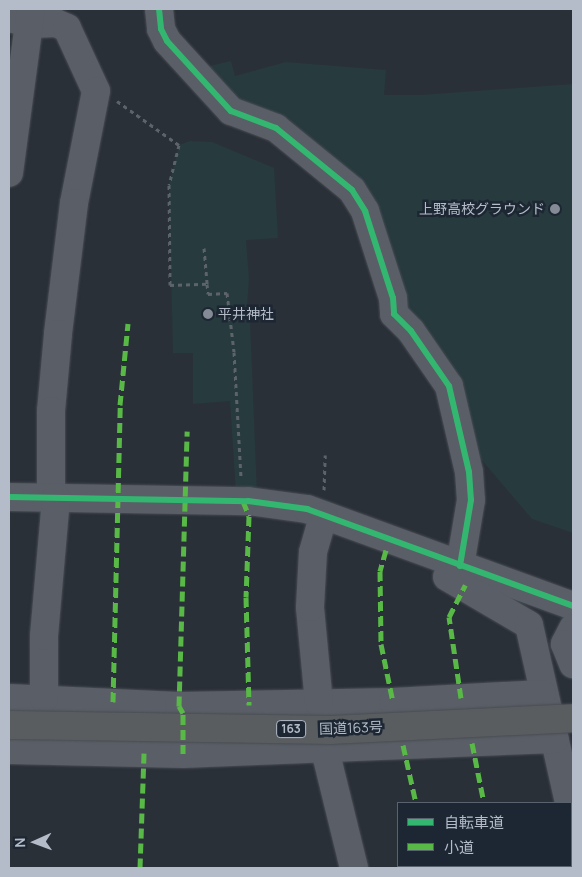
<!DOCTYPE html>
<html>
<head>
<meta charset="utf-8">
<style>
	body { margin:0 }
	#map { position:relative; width:582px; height:877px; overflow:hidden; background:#2a3038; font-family:Manrope,"Noto Sans JP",sans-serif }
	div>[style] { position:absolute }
	.green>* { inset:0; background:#273a3e }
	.path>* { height:3px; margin-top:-1.5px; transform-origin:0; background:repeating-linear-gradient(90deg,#5d636a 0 4px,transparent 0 8px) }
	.roads { filter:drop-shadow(0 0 1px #484c53) drop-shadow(0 0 1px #484c53) }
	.minor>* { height:28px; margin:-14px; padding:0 14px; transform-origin:14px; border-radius:14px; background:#5a5e66 }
	.bridges { filter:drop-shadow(0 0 1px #474c53) drop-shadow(0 0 1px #474c53) }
	.highway-bridge>* { height:28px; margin:-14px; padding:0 14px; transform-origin:14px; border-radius:14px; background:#5a5d60 }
	.quiet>* { height:5px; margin-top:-2.5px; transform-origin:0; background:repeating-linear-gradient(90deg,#58b947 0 10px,transparent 0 15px) }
	.cycleway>* { height:6px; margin:-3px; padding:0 3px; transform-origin:3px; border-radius:3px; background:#33b770 }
	.dots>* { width:14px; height:14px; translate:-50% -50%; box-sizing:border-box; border:2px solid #1d2633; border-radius:50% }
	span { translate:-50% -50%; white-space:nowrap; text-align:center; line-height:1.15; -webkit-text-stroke:5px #1d2633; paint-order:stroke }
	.shield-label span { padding:1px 4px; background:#1d2633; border:1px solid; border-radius:4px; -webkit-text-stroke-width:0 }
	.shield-label { font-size:12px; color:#b4bcc9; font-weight:700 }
	.poi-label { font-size:14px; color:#b4bcc9 }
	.right { translate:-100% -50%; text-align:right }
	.left { translate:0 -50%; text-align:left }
	.street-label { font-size:14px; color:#b4bcc9 }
	.frame { position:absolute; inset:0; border:10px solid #b4bcc9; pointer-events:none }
	.legend { position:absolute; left:397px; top:802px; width:175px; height:65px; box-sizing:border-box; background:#1d2633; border:1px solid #59626f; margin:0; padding:6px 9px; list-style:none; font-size:15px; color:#b4bcc9 }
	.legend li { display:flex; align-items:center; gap:10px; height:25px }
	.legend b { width:25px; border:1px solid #59626f }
	.north { position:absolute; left:10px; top:817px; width:50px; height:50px; -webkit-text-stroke:4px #1d2633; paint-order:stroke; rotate:268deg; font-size:14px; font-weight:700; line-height:20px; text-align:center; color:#b4bcc9 }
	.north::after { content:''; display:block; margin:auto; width:18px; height:22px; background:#b4bcc9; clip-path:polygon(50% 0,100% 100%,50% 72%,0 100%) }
</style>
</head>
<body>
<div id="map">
	<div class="green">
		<div style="clip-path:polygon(231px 61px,235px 76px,286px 62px,386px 70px,384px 95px,421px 95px,573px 84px,573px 533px,532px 519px,469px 445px,401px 312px,374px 210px,247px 112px,201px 68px)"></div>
		<div style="clip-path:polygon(190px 141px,212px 142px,274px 168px,278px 238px,246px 240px,249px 279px,247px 308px,244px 309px,245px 320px,250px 320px,257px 495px,236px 494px,230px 401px,193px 404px,193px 353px,173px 353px,169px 185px,179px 145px)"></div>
	</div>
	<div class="path">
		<div style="left:117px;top:101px;width:76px;rotate:35.4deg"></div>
		<div style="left:179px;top:145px;width:41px;rotate:104deg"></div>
		<div style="left:169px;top:185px;width:100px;rotate:89.4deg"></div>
		<div style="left:170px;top:285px;width:37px;rotate:-2deg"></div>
		<div style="left:207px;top:284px;width:10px;rotate:84deg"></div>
		<div style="left:208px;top:294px;width:19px;rotate:-3deg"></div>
		<div style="left:227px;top:293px;width:59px;rotate:83.2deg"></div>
		<div style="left:234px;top:352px;width:126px;rotate:86.8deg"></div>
		<div style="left:204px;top:248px;width:36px;rotate:85deg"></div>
		<div style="left:324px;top:490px;width:35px;rotate:-88deg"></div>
	</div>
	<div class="roads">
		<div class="minor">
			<div style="left:159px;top:9px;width:20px;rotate:84deg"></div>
			<div style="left:161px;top:29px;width:13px;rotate:63deg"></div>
			<div style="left:167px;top:41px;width:95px;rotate:47.6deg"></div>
			<div style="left:231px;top:111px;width:48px;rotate:20.7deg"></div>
			<div style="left:276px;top:128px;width:98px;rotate:39.2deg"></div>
			<div style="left:352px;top:190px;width:25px;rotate:58deg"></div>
			<div style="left:365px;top:211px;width:91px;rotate:72.2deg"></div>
			<div style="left:393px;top:298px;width:16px;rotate:86deg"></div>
			<div style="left:394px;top:314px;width:24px;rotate:45deg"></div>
			<div style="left:411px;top:331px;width:67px;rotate:55.4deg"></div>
			<div style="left:449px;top:386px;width:88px;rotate:76.9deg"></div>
			<div style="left:469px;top:472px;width:28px;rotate:86deg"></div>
			<div style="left:471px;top:500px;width:67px;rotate:99.5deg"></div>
			<div style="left:9px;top:18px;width:27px;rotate:13deg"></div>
			<div style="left:35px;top:24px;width:21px;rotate:-3deg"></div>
			<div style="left:56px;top:23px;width:12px;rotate:24deg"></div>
			<div style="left:67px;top:28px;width:69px;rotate:65.3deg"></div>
			<div style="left:96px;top:91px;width:114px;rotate:101.1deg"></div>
			<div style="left:74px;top:203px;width:132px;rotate:97deg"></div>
			<div style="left:58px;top:334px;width:77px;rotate:95.2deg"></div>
			<div style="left:51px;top:411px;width:87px;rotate:90deg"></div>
			<div style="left:9px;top:173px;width:165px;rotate:-82.4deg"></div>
			<div style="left:9px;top:497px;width:239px;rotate:1deg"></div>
			<div style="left:248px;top:501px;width:60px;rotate:7.7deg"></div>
			<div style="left:307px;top:509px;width:283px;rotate:20deg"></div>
			<div style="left:447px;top:577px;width:95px;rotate:30.3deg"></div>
			<div style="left:529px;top:625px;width:182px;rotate:77.3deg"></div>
			<div style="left:573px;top:628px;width:18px;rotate:117deg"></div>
			<div style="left:565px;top:644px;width:22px;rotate:68deg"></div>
			<div style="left:9px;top:698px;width:170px;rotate:2.7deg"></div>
			<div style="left:179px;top:706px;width:214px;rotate:-1.1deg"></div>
			<div style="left:393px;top:702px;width:149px;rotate:-3.1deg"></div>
			<div style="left:44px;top:699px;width:63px;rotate:-90deg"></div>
			<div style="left:44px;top:636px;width:139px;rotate:-85deg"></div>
			<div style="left:319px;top:703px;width:96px;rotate:-95.4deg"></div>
			<div style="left:310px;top:607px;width:55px;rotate:-86.9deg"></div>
			<div style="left:313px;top:552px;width:37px;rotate:-74deg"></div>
			<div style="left:9px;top:750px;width:174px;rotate:1.3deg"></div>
			<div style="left:183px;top:754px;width:372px;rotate:-2.3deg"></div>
			<div style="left:325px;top:750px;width:122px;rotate:76.2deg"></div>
		</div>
	</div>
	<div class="bridges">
		<div class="highway-bridge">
			<div style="left:9px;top:725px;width:322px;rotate:0.9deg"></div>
			<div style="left:331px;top:730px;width:242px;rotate:-2.8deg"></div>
		</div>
	</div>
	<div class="quiet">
		<div style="left:243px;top:501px;width:16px;rotate:68deg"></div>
		<div style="left:249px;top:516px;width:81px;rotate:92.1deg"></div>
		<div style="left:246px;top:597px;width:108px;rotate:88.4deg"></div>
		<div style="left:386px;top:550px;width:22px;rotate:106deg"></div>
		<div style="left:380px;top:571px;width:73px;rotate:89.2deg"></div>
		<div style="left:381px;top:644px;width:59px;rotate:78.3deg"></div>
		<div style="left:461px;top:698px;width:82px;rotate:-98.4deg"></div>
		<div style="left:449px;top:617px;width:36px;rotate:-63deg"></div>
		<div style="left:113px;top:702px;width:297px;rotate:-88.6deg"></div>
		<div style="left:120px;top:405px;width:82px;rotate:-84.4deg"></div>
		<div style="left:472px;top:743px;width:61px;rotate:78.7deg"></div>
		<div style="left:403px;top:745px;width:59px;rotate:77.4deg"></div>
		<div style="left:183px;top:754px;width:41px;rotate:-90deg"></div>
		<div style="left:183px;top:713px;width:8px;rotate:-120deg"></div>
		<div style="left:179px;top:706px;width:275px;rotate:-88.3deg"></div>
		<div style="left:429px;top:866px;width:2px;rotate:63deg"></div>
		<div style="left:497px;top:866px;width:2px;rotate:90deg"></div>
		<div style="left:140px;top:868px;width:115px;rotate:-88deg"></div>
	</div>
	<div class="cycleway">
		<div style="left:159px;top:9px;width:20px;rotate:84deg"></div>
		<div style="left:161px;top:29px;width:13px;rotate:63deg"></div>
		<div style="left:167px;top:41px;width:95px;rotate:47.6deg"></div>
		<div style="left:231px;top:111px;width:48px;rotate:20.7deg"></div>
		<div style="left:276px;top:128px;width:98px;rotate:39.2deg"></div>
		<div style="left:352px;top:190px;width:25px;rotate:58deg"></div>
		<div style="left:365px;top:211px;width:91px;rotate:72.2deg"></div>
		<div style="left:393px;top:298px;width:16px;rotate:86deg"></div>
		<div style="left:394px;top:314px;width:24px;rotate:45deg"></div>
		<div style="left:411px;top:331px;width:67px;rotate:55.4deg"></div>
		<div style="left:449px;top:386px;width:88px;rotate:76.9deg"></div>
		<div style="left:469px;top:472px;width:28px;rotate:86deg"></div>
		<div style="left:471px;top:500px;width:67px;rotate:99.5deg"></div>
		<div style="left:9px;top:497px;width:239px;rotate:1deg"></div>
		<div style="left:248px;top:501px;width:60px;rotate:7.7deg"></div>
		<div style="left:307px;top:509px;width:283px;rotate:20deg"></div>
	</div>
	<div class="dots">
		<div style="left:555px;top:209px;background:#848b96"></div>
		<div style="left:208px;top:314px;background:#848b96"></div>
	</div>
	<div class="shield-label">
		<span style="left:291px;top:729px">163</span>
	</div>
	<div class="poi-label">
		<span class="right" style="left:545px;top:209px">上野高校グラウンド</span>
		<span class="left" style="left:218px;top:314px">平井神社</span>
	</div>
	<div class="street-label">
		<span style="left:351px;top:728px;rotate:-2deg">国道163号</span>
	</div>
	<div class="frame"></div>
	<ul class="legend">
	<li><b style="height:6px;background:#33b770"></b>自転車道</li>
	<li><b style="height:6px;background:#58b947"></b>小道</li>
	</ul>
	<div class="north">N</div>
</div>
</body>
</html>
